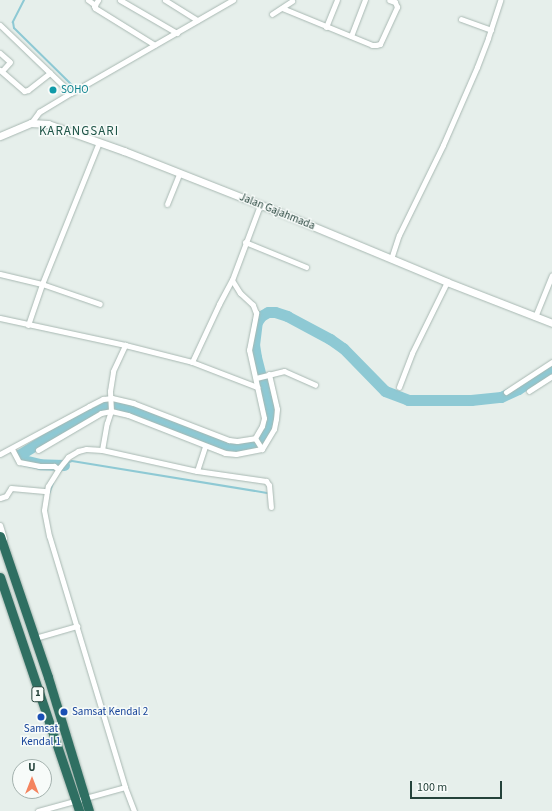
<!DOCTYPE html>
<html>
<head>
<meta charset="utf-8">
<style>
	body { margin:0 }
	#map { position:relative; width:552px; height:811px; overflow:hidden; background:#e6efeb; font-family:"Source Sans 3",sans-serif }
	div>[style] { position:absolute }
	.stream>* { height:2px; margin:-1px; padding:0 1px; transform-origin:1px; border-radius:1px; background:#8ec9d4 }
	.river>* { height:11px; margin:-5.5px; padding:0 5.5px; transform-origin:5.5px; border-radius:5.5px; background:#8ec9d4 }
	.roads { filter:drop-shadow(0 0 1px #a8b8b2) drop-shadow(0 0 1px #a8b8b2) }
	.street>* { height:5px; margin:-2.5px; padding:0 2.5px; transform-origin:2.5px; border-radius:2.5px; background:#fff }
	.secondary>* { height:7px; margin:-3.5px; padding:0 3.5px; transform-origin:3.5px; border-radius:3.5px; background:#fff }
	.highway>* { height:9px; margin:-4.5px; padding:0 4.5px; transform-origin:4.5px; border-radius:4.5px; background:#2f6f62 }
	.dots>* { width:11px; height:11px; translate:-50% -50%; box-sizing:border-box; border:2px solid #f7fbf9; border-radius:50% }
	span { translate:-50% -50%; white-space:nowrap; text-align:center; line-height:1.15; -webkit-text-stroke:3px #f7fbf9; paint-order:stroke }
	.shield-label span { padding:1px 3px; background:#f7fbf9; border:1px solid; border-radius:3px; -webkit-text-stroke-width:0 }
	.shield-label { font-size:10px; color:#24423a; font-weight:700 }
	.culture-label { font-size:11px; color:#0d838f }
	.left { translate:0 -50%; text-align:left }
	.street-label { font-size:11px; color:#24423a }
	.transit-label { font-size:11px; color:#164399 }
	.quarter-label { font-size:13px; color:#1f5548; letter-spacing:1px }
	.north { position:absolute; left:12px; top:759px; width:40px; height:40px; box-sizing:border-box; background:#f7fbf9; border:1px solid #a3b1ad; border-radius:50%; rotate:0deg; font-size:11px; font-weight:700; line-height:16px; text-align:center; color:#24423a }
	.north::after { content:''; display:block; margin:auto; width:14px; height:18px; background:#f4845f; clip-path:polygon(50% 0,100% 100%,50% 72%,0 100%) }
	.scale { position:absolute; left:410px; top:781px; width:92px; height:18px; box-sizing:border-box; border:2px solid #24423a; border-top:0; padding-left:5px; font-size:12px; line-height:14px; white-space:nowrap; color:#24423a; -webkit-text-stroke:3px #f7fbf9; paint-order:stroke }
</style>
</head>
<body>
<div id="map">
	<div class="stream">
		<div style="left:24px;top:0;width:25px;rotate:117deg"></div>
		<div style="left:13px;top:22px;width:6px;rotate:81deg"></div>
		<div style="left:14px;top:28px;width:83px;rotate:44.5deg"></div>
		<div style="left:59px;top:473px;width:13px;rotate:-51deg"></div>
		<div style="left:67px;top:463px;width:5px;rotate:-22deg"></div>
		<div style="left:72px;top:461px;width:199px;rotate:9.3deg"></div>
		<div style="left:49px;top:494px;width:12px;rotate:-70deg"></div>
	</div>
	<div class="river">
		<div style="left:64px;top:465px;width:24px;rotate:-178deg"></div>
		<div style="left:40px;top:464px;width:18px;rotate:-167deg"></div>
		<div style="left:22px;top:460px;width:6px;rotate:-121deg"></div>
		<div style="left:19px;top:455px;width:82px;rotate:-31.6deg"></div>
		<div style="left:89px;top:412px;width:19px;rotate:-18deg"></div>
		<div style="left:107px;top:406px;width:22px;rotate:8deg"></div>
		<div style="left:129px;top:409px;width:96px;rotate:20.7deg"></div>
		<div style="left:219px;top:443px;width:19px;rotate:12deg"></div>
		<div style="left:238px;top:447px;width:18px;rotate:-6deg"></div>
		<div style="left:256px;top:445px;width:6px;rotate:-31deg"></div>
		<div style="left:261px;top:442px;width:24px;rotate:-71deg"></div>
		<div style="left:269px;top:419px;width:15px;rotate:-94deg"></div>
		<div style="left:268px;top:404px;width:49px;rotate:-104.3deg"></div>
		<div style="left:256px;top:357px;width:12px;rotate:-99deg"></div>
		<div style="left:254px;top:345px;width:23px;rotate:-83deg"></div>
		<div style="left:257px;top:322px;width:7px;rotate:-56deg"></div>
		<div style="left:261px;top:316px;width:8px;rotate:-30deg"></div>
		<div style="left:268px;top:312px;width:7px"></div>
		<div style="left:275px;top:312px;width:13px;rotate:18deg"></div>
		<div style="left:287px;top:316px;width:49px;rotate:28.1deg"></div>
		<div style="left:330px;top:339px;width:16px;rotate:35deg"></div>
		<div style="left:343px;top:348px;width:60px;rotate:45.7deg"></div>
		<div style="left:385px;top:391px;width:25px;rotate:21deg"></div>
		<div style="left:408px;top:400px;width:63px"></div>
		<div style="left:471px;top:400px;width:30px;rotate:-6deg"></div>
		<div style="left:501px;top:397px;width:19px;rotate:-25deg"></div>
		<div style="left:518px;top:389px;width:40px;rotate:-32deg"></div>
	</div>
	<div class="roads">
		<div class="street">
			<div style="left:88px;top:0;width:9px;rotate:36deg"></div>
			<div style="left:98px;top:0;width:7px;rotate:124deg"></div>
			<div style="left:94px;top:6px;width:2px;rotate:63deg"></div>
			<div style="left:95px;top:8px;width:70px;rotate:31.7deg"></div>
			<div style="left:120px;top:0;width:66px;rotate:30.1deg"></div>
			<div style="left:165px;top:0;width:38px;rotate:32deg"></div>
			<div style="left:282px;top:8px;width:97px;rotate:22.3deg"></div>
			<div style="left:372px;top:45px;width:4px"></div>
			<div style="left:376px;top:45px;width:4px;rotate:-14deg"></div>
			<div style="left:380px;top:44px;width:41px;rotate:-65.3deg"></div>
			<div style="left:397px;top:7px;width:5px;rotate:-112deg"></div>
			<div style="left:395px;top:2px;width:6px;rotate:-162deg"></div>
			<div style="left:272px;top:14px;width:24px;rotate:-33deg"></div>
			<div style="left:461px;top:19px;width:32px;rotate:20deg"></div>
			<div style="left:0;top:25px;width:98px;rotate:43.8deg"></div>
			<div style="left:326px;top:27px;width:29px;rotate:-68deg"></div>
			<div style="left:351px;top:36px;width:39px;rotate:-69deg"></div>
			<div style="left:0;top:53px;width:13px;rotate:42deg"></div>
			<div style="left:10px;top:62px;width:12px;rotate:132deg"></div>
			<div style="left:0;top:70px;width:32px;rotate:41deg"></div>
			<div style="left:24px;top:91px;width:4px;rotate:-14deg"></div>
			<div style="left:28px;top:90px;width:28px;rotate:-38deg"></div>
			<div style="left:31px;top:123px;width:14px;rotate:-54deg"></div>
			<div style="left:39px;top:112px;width:37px;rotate:-31deg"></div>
			<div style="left:71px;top:93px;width:187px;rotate:-29.9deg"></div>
			<div style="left:167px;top:204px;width:32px;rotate:-68deg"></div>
			<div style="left:245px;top:242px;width:66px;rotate:22.3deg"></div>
			<div style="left:391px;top:259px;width:25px;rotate:-72deg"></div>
			<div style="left:399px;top:235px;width:100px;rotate:-63.9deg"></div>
			<div style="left:443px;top:145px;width:85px;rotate:-66.4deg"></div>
			<div style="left:477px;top:67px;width:31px;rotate:-69deg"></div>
			<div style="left:488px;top:38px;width:40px;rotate:-72deg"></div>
			<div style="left:0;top:274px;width:43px;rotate:13.4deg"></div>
			<div style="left:42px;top:284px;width:61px;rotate:19deg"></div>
			<div style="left:535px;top:317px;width:45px;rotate:-68deg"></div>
			<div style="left:0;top:318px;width:128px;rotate:12.2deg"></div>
			<div style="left:125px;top:345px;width:69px;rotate:14.2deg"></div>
			<div style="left:192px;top:362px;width:70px;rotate:21deg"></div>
			<div style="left:28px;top:325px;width:43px;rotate:-71.1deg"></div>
			<div style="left:42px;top:284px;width:153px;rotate:-68.1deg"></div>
			<div style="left:192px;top:362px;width:64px;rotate:-65deg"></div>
			<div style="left:219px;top:304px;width:27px;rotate:-62deg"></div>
			<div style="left:256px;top:378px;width:29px;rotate:-14deg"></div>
			<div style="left:284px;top:371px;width:34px;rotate:24deg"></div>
			<div style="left:399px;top:387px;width:36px;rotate:-69deg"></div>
			<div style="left:412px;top:353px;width:79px;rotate:-63.8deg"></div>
			<div style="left:529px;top:391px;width:27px;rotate:-33deg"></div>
			<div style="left:506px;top:392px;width:55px;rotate:-33.1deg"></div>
			<div style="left:255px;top:438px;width:13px;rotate:58deg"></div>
			<div style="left:12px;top:449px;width:15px;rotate:62deg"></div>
			<div style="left:19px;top:462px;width:20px;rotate:11deg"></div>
			<div style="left:39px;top:466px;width:15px"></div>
			<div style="left:54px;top:466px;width:5px;rotate:37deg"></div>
			<div style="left:38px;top:450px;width:73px;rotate:-30.4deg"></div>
			<div style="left:101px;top:413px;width:10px;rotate:-11deg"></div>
			<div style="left:111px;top:411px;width:17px;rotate:13deg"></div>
			<div style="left:128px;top:415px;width:104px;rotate:21.4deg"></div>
			<div style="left:225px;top:453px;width:11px;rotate:5deg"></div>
			<div style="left:236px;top:454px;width:26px;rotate:-11deg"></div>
			<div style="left:262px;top:449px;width:23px;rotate:-59deg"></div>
			<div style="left:274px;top:429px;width:10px;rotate:-79deg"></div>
			<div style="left:276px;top:419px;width:10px;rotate:-84deg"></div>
			<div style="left:277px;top:409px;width:36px;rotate:-103deg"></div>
			<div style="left:102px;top:450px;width:27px;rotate:-80deg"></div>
			<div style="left:107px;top:423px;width:13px;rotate:-72deg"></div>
			<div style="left:111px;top:411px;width:20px;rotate:-93deg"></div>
			<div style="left:110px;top:391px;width:20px;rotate:-81deg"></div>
			<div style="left:113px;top:371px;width:29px;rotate:-65deg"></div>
			<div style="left:0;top:454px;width:101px;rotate:-28.3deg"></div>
			<div style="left:89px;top:406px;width:16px;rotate:-27deg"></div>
			<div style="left:103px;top:399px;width:9px;rotate:-6deg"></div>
			<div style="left:112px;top:398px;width:22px;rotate:13deg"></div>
			<div style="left:133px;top:403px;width:103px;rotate:21.1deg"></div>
			<div style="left:229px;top:440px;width:8px;rotate:7deg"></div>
			<div style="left:237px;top:441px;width:18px;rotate:-9deg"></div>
			<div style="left:255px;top:438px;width:14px;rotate:-60deg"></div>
			<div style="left:262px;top:426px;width:8px;rotate:-76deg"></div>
			<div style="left:264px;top:418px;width:70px;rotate:-102.4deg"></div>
			<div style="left:249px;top:350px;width:38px;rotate:-79deg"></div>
			<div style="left:256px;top:313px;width:9px;rotate:-111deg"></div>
			<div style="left:253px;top:305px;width:18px;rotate:-137deg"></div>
			<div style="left:240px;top:293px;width:15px;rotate:-122deg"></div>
			<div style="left:232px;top:280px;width:80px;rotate:-69.5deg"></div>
			<div style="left:197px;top:471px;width:26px;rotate:-72deg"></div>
			<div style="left:0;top:498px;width:6px;rotate:-18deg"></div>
			<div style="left:6px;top:496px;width:9px;rotate:-58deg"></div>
			<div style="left:11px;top:488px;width:36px;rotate:5deg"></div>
			<div style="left:0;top:525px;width:14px;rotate:73deg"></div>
			<div style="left:35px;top:638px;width:44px;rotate:-15.9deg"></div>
			<div style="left:38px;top:811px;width:90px;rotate:-15.4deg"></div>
			<div style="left:134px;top:811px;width:26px;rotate:-111deg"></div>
			<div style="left:125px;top:787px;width:262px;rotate:-106.8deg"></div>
			<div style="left:49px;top:536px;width:26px;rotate:-101deg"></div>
			<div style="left:44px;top:510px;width:24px;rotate:-81deg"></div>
			<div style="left:48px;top:486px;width:22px;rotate:-58deg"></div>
			<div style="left:60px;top:467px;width:13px;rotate:-51deg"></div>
			<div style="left:68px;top:457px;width:12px;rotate:-31deg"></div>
			<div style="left:78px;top:451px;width:8px;rotate:-14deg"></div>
			<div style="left:86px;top:449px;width:16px;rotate:4deg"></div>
			<div style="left:102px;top:450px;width:97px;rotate:12.5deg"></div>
			<div style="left:197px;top:471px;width:70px;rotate:8.2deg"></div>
			<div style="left:266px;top:481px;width:5px;rotate:53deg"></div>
			<div style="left:269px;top:485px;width:22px;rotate:85deg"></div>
		</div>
		<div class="secondary">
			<div style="left:0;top:136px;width:34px;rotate:-23deg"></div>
			<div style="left:31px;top:123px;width:17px;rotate:3deg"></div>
			<div style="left:48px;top:124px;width:81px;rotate:19.6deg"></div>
			<div style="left:124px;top:151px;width:167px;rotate:21.5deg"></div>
			<div style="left:279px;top:212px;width:182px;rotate:22.6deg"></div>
			<div style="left:447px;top:282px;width:113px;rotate:21.3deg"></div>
		</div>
		<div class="highway">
			<div style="left:0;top:536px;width:149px;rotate:71.2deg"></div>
			<div style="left:48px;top:677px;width:140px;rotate:73deg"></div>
			<div style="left:0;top:577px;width:247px;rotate:71.3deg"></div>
		</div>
	</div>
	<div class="dots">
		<div style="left:53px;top:90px;background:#0f9aa8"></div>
		<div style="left:64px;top:712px;background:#1a4fb4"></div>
		<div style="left:41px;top:717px;background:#1a4fb4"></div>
	</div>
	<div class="shield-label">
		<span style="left:38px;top:694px">1</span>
	</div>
	<div class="culture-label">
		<span class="left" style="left:61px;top:90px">SOHO</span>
	</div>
	<div class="street-label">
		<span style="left:277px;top:212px;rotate:22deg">Jalan Gajahmada</span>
	</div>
	<div class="transit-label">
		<span class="left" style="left:72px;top:712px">Samsat Kendal 2</span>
		<span style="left:41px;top:736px">Samsat<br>Kendal 1</span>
	</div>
	<div class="quarter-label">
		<span style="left:79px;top:131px">KARANGSARI</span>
	</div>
	<div class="north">U</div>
	<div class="scale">100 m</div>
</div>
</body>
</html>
